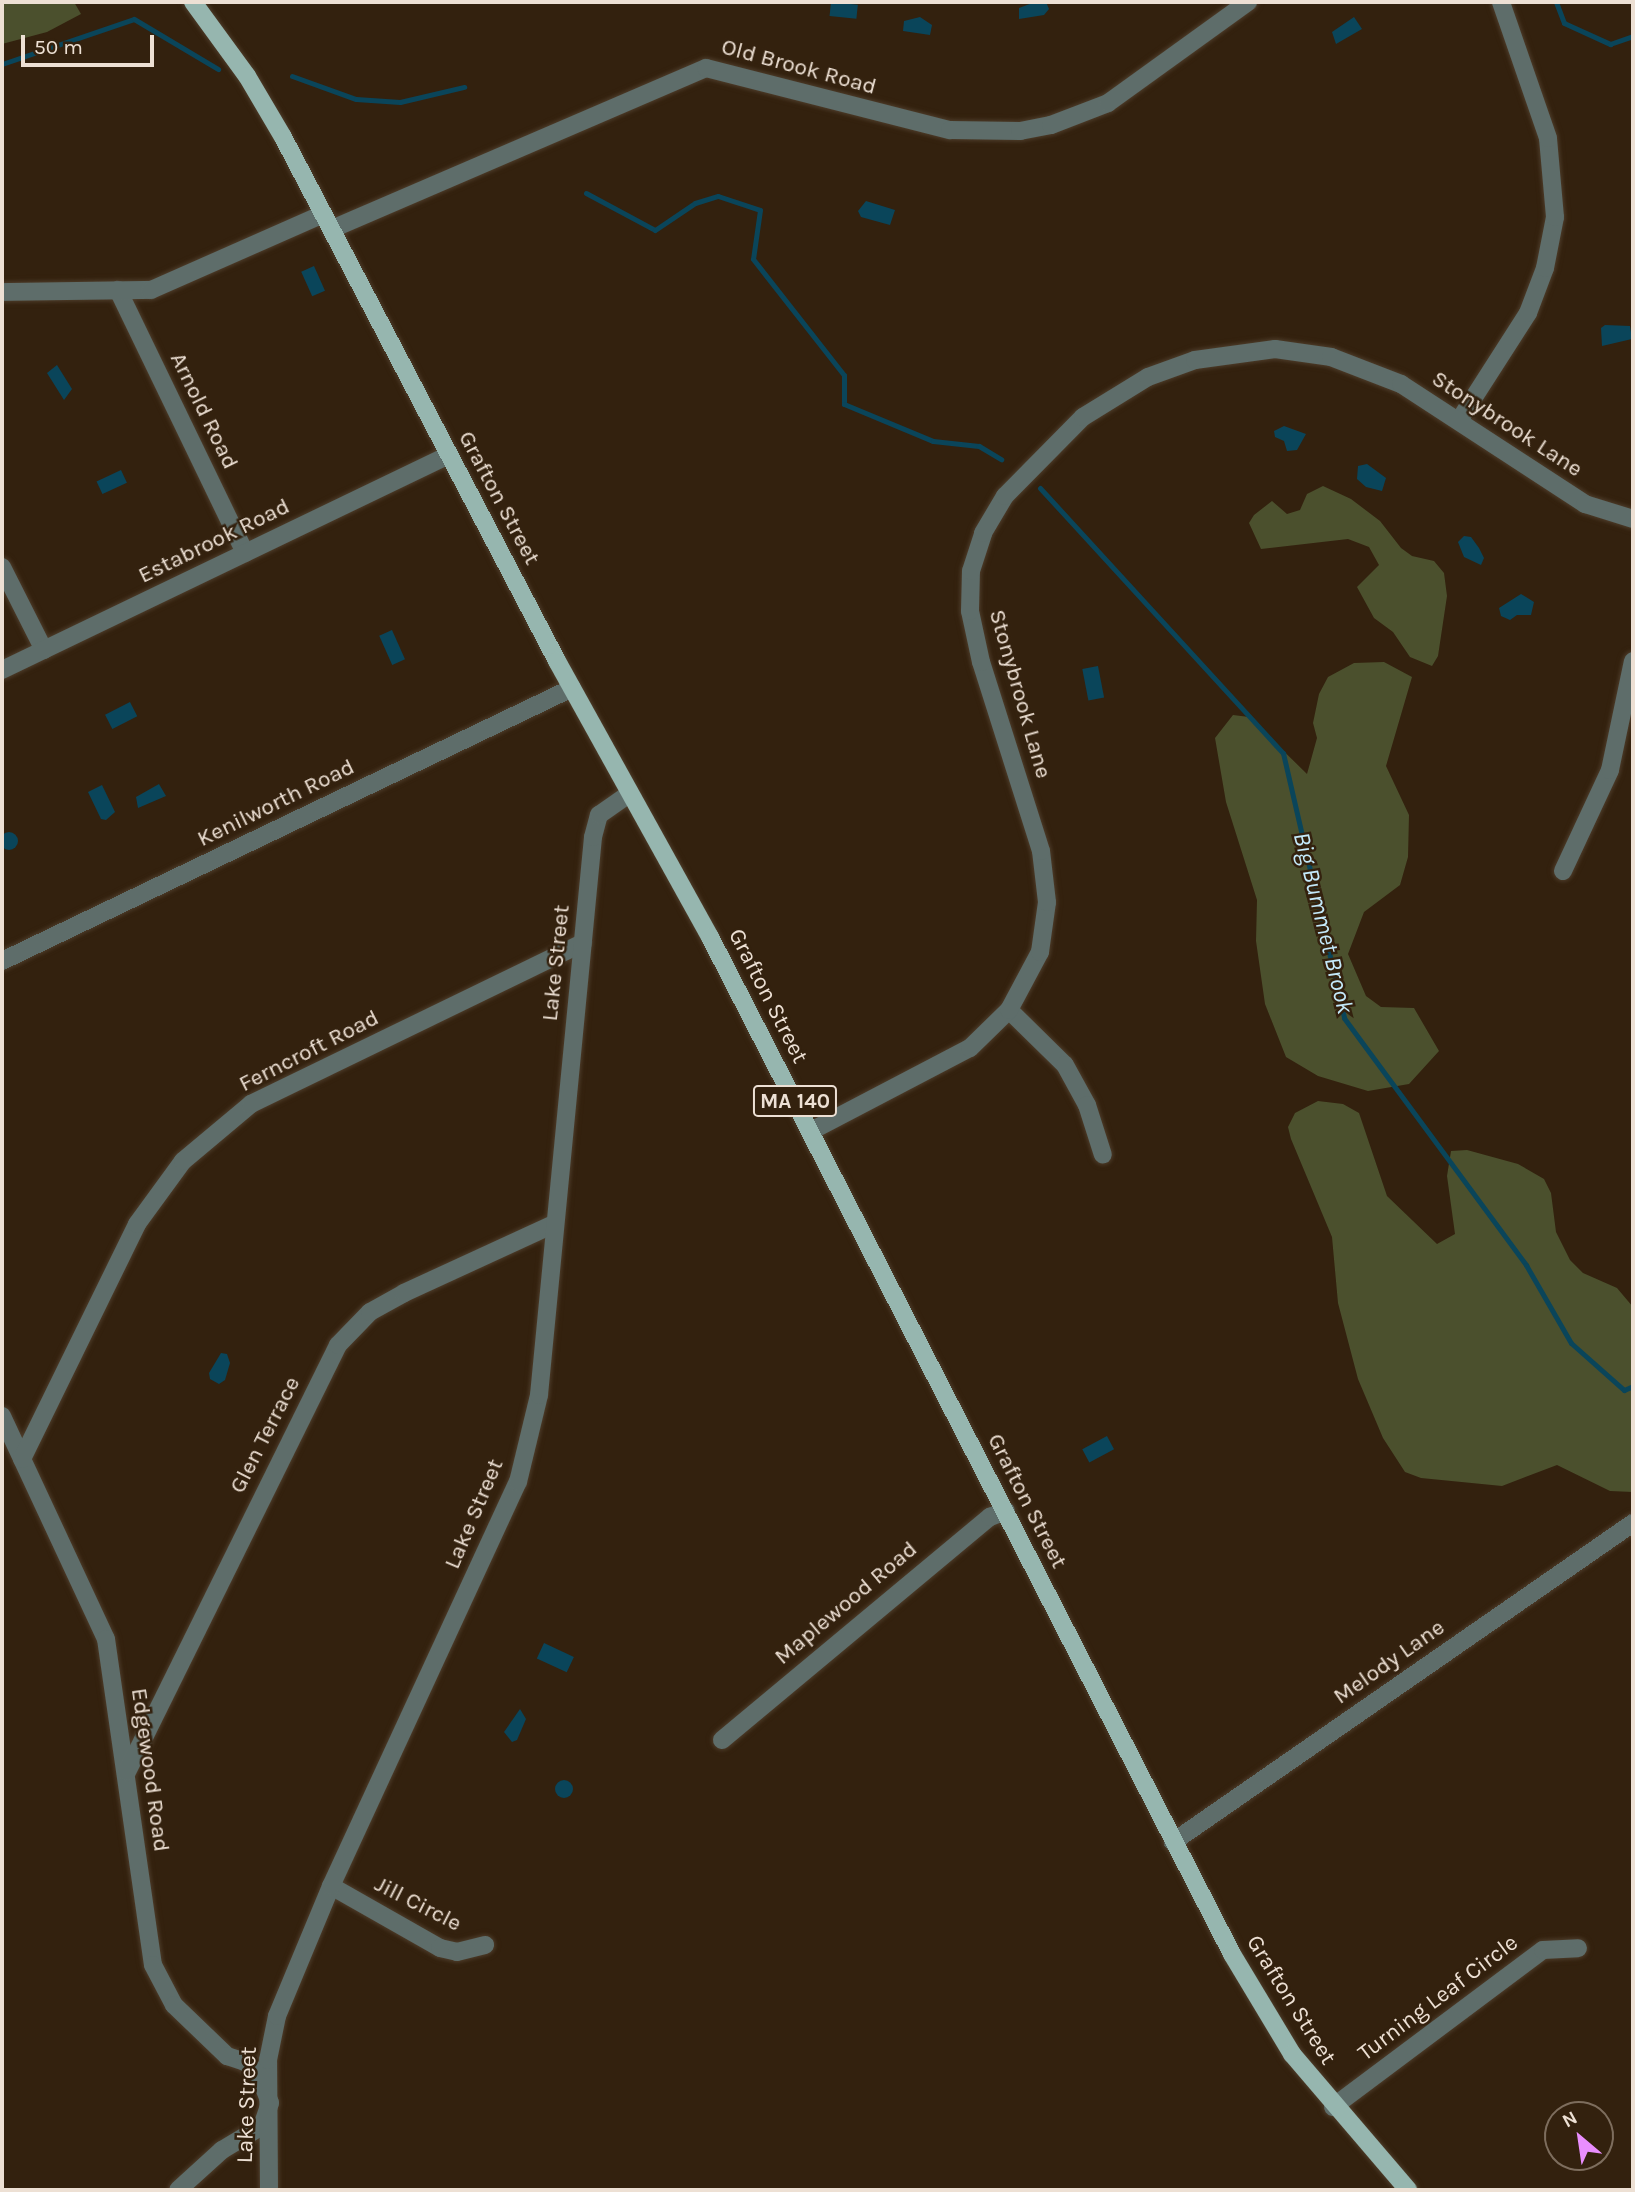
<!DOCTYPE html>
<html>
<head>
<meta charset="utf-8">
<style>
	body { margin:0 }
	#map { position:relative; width:1635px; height:2192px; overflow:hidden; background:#33210e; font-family:Karla,sans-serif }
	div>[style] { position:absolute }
	.green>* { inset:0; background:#4b502d }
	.water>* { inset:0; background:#0a455a; transform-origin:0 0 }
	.round { border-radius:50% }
	.stream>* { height:5px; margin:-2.5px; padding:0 2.5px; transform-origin:2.5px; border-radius:2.5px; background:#0a455a }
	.roads { filter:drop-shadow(0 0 2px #4d3c2a) drop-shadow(0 0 2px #4d3c2a) }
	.minor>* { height:18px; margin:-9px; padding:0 9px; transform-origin:9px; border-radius:9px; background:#5e6d6a }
	.major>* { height:18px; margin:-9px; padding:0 9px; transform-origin:9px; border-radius:9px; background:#96b6af }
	span { translate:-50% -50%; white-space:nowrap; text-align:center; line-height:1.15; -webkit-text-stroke:5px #33210e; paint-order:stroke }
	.shield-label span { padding:2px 5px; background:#33210e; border:2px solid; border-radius:5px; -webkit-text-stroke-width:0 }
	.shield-label { font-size:21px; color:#ede0d4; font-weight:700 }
	.street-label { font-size:23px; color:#ede0d4 }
	.water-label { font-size:24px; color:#c4e9fa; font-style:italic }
	.frame { position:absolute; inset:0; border:4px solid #ede0d4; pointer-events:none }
	.north { position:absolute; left:1544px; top:2101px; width:70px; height:70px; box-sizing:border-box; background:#33210e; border:2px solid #7d6d5d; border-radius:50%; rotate:331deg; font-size:19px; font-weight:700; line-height:28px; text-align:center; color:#ede0d4 }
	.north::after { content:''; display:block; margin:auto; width:24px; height:32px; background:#e98efe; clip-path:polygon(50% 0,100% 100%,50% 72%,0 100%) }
	.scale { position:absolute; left:21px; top:35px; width:133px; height:32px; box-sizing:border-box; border:4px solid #ede0d4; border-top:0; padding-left:9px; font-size:21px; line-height:24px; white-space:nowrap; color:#ede0d4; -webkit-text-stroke:5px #33210e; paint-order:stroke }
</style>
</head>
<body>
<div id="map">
	<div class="green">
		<div style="clip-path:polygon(2px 2px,74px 2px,81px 14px,47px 32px,2px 44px)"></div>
		<div style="clip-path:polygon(1323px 486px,1351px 499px,1380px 521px,1401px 548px,1412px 556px,1434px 561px,1444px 573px,1447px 596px,1438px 656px,1432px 666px,1410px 657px,1393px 632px,1374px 618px,1357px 587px,1379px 565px,1369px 547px,1348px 539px,1261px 549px,1249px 523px,1254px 515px,1272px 501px,1287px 514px,1300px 510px,1307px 494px)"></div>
		<div style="clip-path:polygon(1384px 662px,1412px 677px,1386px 766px,1409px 815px,1408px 857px,1400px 885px,1364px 912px,1348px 954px,1366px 996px,1381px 1007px,1414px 1008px,1439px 1051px,1409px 1084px,1368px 1091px,1318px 1076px,1286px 1057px,1265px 1004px,1256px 941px,1257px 900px,1226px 802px,1215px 738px,1233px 715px,1249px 717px,1307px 774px,1317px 738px,1313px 723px,1319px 694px,1328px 677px,1354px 663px)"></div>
		<div style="clip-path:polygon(1318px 1101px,1343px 1104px,1359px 1113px,1387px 1196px,1437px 1244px,1455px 1234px,1447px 1176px,1451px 1151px,1467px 1150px,1518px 1164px,1544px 1179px,1551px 1193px,1556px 1232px,1570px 1260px,1583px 1273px,1617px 1288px,1633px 1307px,1633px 1492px,1610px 1491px,1557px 1465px,1502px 1486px,1421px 1478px,1405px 1472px,1383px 1438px,1358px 1379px,1338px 1303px,1332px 1237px,1291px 1139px,1288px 1127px,1295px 1113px)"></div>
	</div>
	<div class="water">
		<div style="left:831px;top:2px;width:27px;height:14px;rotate:6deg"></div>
		<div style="clip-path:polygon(1035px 2px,1046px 2px,1049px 9px,1044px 15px,1019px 19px,1019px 8px)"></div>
		<div style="clip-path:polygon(920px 17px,932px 25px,930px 35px,903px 31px,904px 21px)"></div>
		<div style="clip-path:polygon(1354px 17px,1362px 29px,1336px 44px,1332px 32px)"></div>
		<div style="clip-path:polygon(866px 201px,895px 210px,890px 225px,861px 217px,858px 211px)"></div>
		<div style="left:314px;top:266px;width:27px;height:14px;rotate:66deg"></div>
		<div style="clip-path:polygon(1605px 325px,1630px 326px,1632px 339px,1602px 346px,1601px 328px)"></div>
		<div style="clip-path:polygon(57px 365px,72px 389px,64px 400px,47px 373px)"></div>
		<div style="clip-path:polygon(1284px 426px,1306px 434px,1297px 450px,1287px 451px,1284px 441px,1275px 437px,1274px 431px)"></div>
		<div style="clip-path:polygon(1367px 464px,1386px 478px,1382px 491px,1366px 487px,1357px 479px,1358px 466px)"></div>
		<div style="left:121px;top:470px;width:14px;height:27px;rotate:65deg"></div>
		<div style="clip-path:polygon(1464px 536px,1471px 537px,1479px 548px,1484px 558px,1481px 565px,1464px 557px,1458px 542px)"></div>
		<div style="clip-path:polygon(1521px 594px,1534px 602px,1531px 615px,1517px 615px,1510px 620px,1501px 616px,1499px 608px)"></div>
		<div style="left:392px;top:630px;width:32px;height:14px;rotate:66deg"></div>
		<div style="left:1098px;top:666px;width:32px;height:16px;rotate:79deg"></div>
		<div style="left:130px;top:702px;width:16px;height:28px;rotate:63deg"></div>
		<div style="clip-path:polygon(159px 784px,166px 796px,138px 808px,136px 797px)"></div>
		<div style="clip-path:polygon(102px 785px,115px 812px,106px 820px,101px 819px,88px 792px)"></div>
		<div class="round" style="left:0;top:832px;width:18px;height:18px"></div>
		<div style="clip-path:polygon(221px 1353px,227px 1354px,230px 1363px,225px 1380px,219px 1384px,210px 1379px,209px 1373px)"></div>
		<div style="left:1107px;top:1436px;width:15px;height:28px;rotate:62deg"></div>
		<div style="left:544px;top:1643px;width:33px;height:17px;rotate:25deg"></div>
		<div style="clip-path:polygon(520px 1709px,526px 1719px,517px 1740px,512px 1742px,504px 1732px)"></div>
		<div class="round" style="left:555px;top:1780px;width:18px;height:18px"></div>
	</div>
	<div class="stream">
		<div style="left:1556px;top:2px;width:22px;rotate:69deg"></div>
		<div style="left:1564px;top:23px;width:51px;rotate:24.5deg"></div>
		<div style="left:1610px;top:44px;width:24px;rotate:-19deg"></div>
		<div style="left:2px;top:64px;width:139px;rotate:-18.8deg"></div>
		<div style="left:134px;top:19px;width:98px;rotate:30.8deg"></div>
		<div style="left:292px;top:76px;width:68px;rotate:19.8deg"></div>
		<div style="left:356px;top:99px;width:44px;rotate:3.9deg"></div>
		<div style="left:400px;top:102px;width:66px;rotate:-13.2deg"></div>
		<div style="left:586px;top:193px;width:78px;rotate:28.2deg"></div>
		<div style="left:655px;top:230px;width:48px;rotate:-34deg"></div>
		<div style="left:695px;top:203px;width:24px;rotate:-17deg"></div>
		<div style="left:718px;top:196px;width:44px;rotate:18.4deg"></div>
		<div style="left:760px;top:210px;width:49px;rotate:98.1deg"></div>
		<div style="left:753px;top:259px;width:147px;rotate:51.9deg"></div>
		<div style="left:844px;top:375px;width:29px;rotate:90deg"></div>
		<div style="left:844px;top:404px;width:96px;rotate:22.6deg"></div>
		<div style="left:933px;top:441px;width:46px;rotate:6.2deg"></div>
		<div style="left:979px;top:446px;width:26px;rotate:31deg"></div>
		<div style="left:1040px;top:488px;width:360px;rotate:47.5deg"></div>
		<div style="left:1283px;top:753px;width:272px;rotate:77deg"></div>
		<div style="left:1344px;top:1018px;width:307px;rotate:53.6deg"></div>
		<div style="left:1526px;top:1265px;width:90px;rotate:60deg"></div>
		<div style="left:1571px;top:1343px;width:71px;rotate:41.6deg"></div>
		<div style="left:1624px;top:1390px;width:10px;rotate:-24deg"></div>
	</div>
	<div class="roads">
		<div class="minor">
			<div style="left:332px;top:229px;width:407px;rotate:-23.3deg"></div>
			<div style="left:706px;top:68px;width:252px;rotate:14.3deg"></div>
			<div style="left:950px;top:130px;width:70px;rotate:0.8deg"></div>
			<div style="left:1020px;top:131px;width:32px;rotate:-11deg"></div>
			<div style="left:1051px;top:125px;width:61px;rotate:-21.1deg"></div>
			<div style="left:1108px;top:103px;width:173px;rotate:-35.8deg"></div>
			<div style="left:118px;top:290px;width:292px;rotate:64.2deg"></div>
			<div style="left:2px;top:292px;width:149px;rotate:-0.8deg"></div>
			<div style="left:151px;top:290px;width:188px;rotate:-23.8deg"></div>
			<div style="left:1460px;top:419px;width:126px;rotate:-57.3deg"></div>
			<div style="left:1528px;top:313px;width:48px;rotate:-69.3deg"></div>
			<div style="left:1545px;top:268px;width:52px;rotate:-78.9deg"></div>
			<div style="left:1555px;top:217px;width:79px;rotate:-95.1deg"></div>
			<div style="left:1548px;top:138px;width:144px;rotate:-109.1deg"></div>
			<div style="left:2px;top:567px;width:93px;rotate:63.2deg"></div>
			<div style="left:2px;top:670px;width:495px;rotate:-25.7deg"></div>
			<div style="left:1563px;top:871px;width:111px;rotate:-65deg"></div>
			<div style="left:1610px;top:770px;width:111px;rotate:-78.1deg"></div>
			<div style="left:2px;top:961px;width:632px;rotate:-25.59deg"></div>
			<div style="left:1009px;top:1010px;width:78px;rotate:44.5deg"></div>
			<div style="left:1065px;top:1065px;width:46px;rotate:61.2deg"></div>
			<div style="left:1087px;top:1105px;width:52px;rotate:72.3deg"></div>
			<div style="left:811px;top:1131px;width:179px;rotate:-27.6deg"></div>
			<div style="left:970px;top:1048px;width:54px;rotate:-44.3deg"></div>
			<div style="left:1009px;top:1010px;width:66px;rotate:-61.9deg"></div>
			<div style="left:1040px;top:952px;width:50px;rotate:-82deg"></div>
			<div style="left:1047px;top:902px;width:51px;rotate:-96.7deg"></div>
			<div style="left:1041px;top:851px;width:198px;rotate:-107.6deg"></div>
			<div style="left:981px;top:662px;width:52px;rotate:-102.2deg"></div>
			<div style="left:970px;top:611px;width:40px;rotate:-88.6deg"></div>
			<div style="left:971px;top:571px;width:40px;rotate:-72deg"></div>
			<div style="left:983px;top:533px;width:43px;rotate:-59.3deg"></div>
			<div style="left:1005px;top:496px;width:111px;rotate:-45.4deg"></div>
			<div style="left:1083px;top:417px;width:76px;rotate:-31.6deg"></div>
			<div style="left:1148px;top:377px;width:50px;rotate:-19.9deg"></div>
			<div style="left:1195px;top:360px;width:81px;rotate:-7.8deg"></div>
			<div style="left:1275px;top:349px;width:57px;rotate:8.1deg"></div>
			<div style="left:1331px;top:357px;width:75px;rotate:21.1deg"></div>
			<div style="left:1401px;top:384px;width:220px;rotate:33.1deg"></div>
			<div style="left:1585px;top:504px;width:50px;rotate:17.4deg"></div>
			<div style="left:2px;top:1416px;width:246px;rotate:65deg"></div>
			<div style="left:106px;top:1639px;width:329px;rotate:81.8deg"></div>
			<div style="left:153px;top:1965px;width:45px;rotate:62.3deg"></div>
			<div style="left:174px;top:2005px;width:74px;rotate:43.9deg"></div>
			<div style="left:227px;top:2056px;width:19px;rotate:18deg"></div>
			<div style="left:245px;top:2062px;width:17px;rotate:40deg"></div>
			<div style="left:258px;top:2073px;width:32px;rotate:68deg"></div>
			<div style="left:270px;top:2103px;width:24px;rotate:109deg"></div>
			<div style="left:262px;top:2126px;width:47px;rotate:149deg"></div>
			<div style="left:222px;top:2150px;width:59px;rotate:137.7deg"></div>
			<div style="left:22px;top:1459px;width:262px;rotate:-63.9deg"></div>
			<div style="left:137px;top:1224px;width:78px;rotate:-53.9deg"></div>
			<div style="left:183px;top:1161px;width:89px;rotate:-40deg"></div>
			<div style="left:251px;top:1104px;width:369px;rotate:-25.9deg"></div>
			<div style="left:722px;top:1740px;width:349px;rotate:-39.8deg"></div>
			<div style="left:990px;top:1517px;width:17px;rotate:-21deg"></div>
			<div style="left:127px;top:1772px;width:476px;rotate:-63.7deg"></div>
			<div style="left:338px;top:1345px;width:46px;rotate:-45.9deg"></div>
			<div style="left:370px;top:1312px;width:39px;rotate:-29deg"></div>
			<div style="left:404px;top:1293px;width:165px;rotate:-24.7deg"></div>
			<div style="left:1173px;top:1842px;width:560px;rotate:-34.74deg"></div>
			<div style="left:331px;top:1886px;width:125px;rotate:29.6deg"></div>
			<div style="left:440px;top:1948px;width:17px;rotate:13deg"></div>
			<div style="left:457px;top:1952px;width:29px;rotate:-14deg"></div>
			<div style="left:1333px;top:2107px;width:262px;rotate:-36.8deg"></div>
			<div style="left:1543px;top:1950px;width:35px;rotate:-3deg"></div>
			<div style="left:269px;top:2190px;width:130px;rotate:-90.4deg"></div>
			<div style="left:268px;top:2060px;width:45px;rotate:-78.4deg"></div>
			<div style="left:277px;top:2016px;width:141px;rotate:-67.4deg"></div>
			<div style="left:331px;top:1886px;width:445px;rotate:-65.2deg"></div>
			<div style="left:518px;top:1482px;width:89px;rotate:-76.4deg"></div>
			<div style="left:539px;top:1395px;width:561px;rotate:-84.47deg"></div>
			<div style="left:593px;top:837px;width:23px;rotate:-75deg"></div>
			<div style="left:599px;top:815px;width:37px;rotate:-35deg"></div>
		</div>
		<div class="major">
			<div style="left:193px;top:2px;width:92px;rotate:53.9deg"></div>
			<div style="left:247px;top:76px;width:71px;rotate:59.5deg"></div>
			<div style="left:283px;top:137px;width:591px;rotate:62.39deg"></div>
			<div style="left:557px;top:661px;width:316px;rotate:61deg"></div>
			<div style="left:710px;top:937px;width:1143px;rotate:62.83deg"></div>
			<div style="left:1232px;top:1954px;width:117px;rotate:59deg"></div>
			<div style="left:1292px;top:2054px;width:179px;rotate:49.5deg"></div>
		</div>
	</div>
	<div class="shield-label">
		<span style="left:795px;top:1101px">MA 140</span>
	</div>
	<div class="street-label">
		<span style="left:799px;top:67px;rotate:15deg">Old Brook Road</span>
		<span style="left:204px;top:411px;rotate:64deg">Arnold Road</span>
		<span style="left:1507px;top:424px;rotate:33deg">Stonybrook Lane</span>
		<span style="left:499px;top:498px;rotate:62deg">Grafton Street</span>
		<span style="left:214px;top:541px;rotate:-26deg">Estabrook Road</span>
		<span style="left:1020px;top:694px;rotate:74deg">Stonybrook Lane</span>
		<span style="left:276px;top:803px;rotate:-26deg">Kenilworth Road</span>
		<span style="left:556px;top:963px;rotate:-84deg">Lake Street</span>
		<span style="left:768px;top:996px;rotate:63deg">Grafton Street</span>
		<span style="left:309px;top:1051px;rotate:-27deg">Ferncroft Road</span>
		<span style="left:265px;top:1435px;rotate:-63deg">Glen Terrace</span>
		<span style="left:1027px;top:1501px;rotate:63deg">Grafton Street</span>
		<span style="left:474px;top:1514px;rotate:-67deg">Lake Street</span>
		<span style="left:846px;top:1603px;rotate:-40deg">Maplewood Road</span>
		<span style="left:1389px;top:1662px;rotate:-35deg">Melody Lane</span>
		<span style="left:150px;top:1770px;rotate:82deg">Edgewood Road</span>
		<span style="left:418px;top:1904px;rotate:27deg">Jill Circle</span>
		<span style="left:1438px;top:1998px;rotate:-37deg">Turning Leaf Circle</span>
		<span style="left:1291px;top:2000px;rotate:58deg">Grafton Street</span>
		<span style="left:247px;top:2105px;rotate:-88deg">Lake Street</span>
	</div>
	<div class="water-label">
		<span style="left:1323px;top:923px;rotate:76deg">Big Bummet Brook</span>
	</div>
	<div class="frame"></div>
	<div class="north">N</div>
	<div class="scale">50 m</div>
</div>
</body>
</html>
